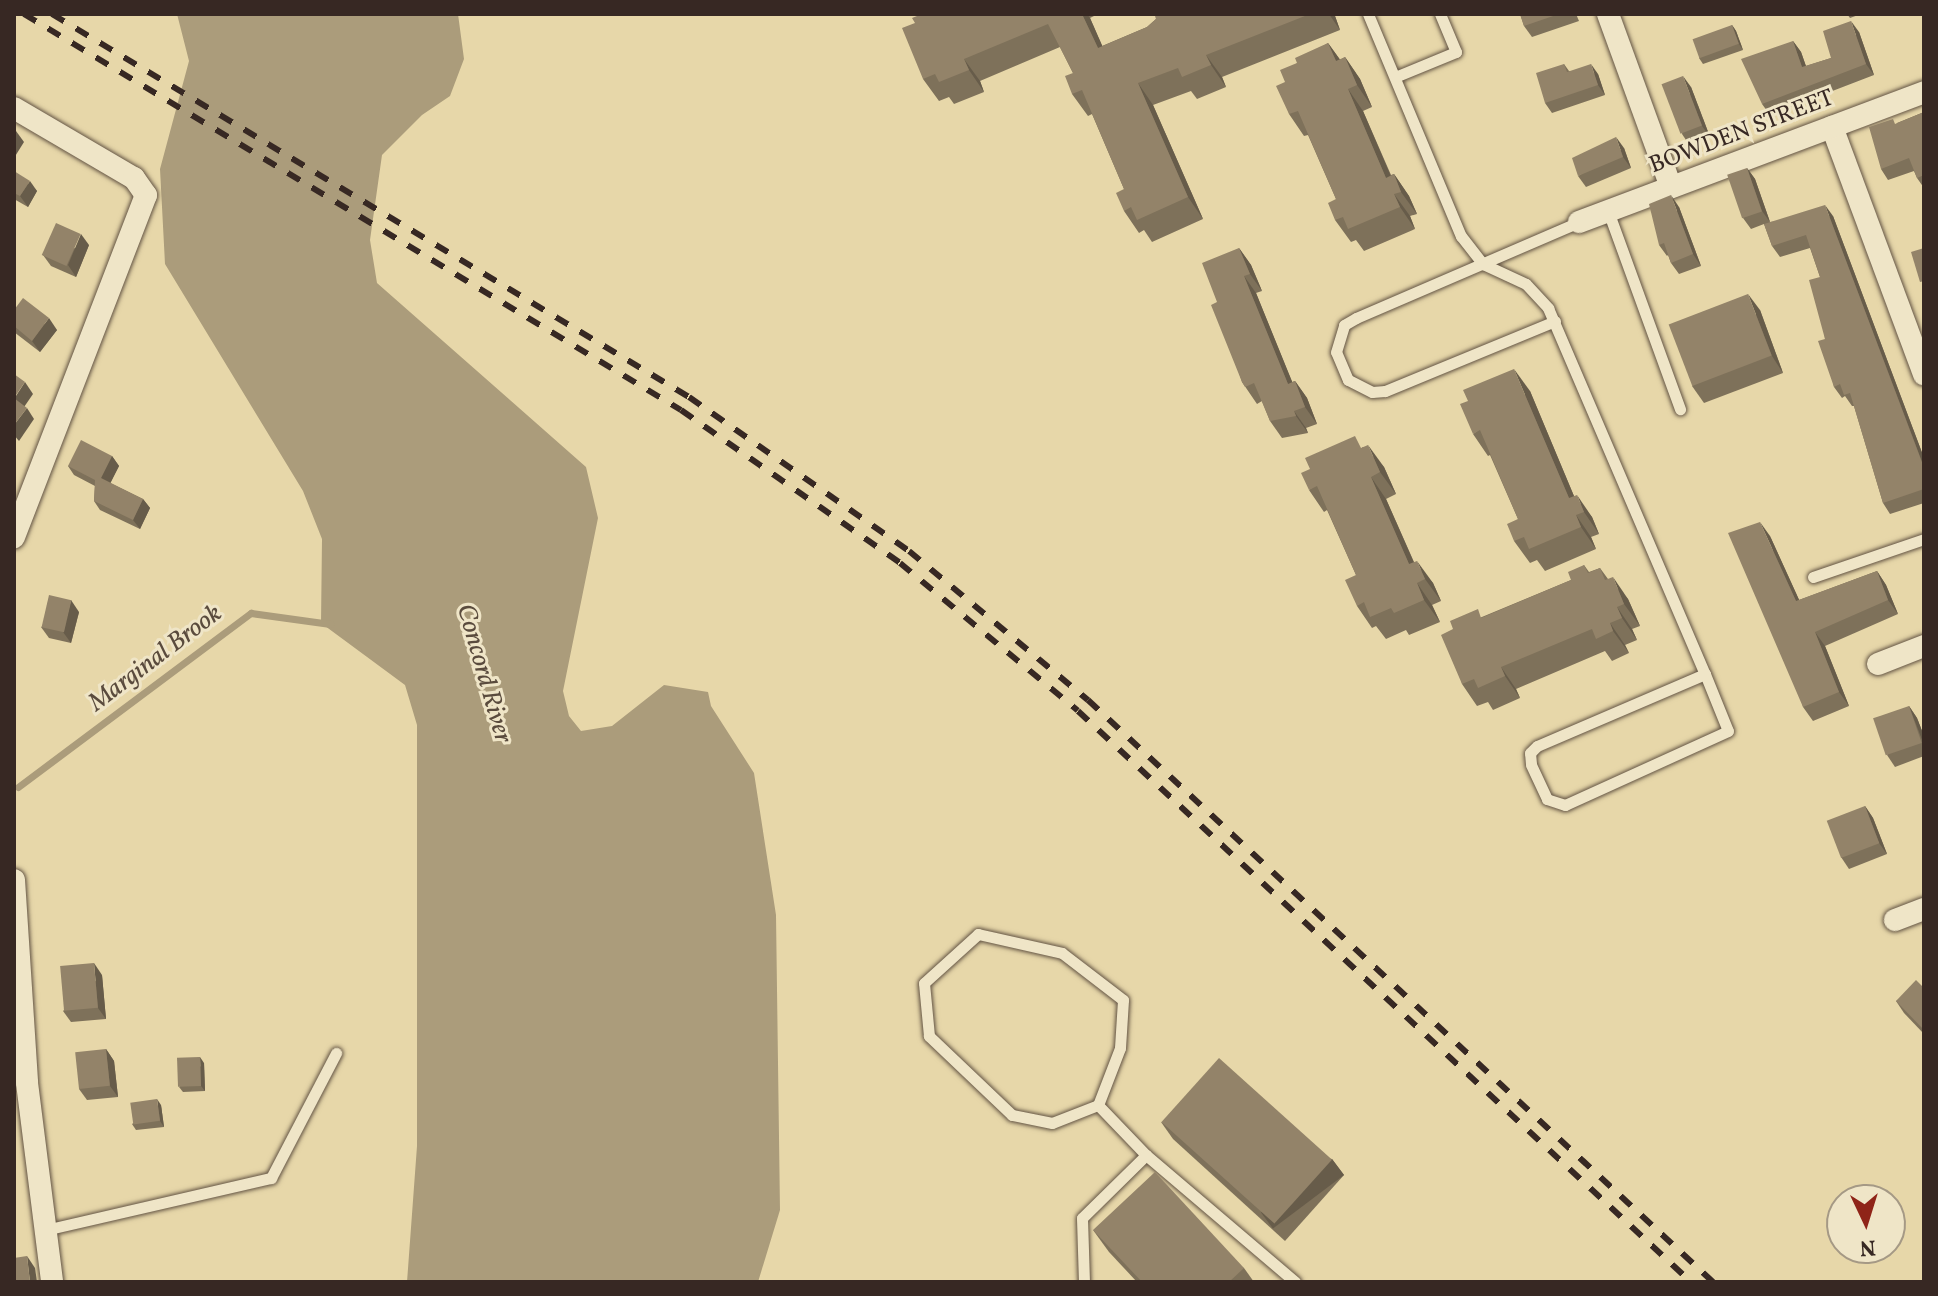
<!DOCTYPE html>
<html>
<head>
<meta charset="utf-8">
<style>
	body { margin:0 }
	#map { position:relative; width:1938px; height:1296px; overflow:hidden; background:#e7d7a9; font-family:Vollkorn,serif }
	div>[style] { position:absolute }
	.water>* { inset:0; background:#ab9c7b }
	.stream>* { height:7px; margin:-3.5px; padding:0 3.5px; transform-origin:3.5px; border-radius:3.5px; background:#ab9c7b }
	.roads { filter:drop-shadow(0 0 2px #635444) drop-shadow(0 0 2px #635444) }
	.service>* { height:11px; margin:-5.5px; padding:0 5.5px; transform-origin:5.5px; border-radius:5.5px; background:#efe5c7 }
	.minor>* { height:22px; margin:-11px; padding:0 11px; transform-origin:11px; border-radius:11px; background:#efe5c7 }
	.rail>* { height:6px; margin-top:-3px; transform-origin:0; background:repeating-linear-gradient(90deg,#372823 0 14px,transparent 0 28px) }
	.wall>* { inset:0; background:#7e715a }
	.shaded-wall>* { inset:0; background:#675c4a; transform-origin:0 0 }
	.building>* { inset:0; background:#938369; transform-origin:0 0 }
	span { translate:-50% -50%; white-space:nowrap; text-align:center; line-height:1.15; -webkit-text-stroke:6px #efe5c7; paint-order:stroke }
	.street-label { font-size:24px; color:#372823 }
	.water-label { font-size:26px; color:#5a4b3d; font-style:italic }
	.frame { position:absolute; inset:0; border:16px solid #372823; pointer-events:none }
	.north { position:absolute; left:1826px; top:1184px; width:80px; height:80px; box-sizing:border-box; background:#efe5c7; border:2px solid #a59985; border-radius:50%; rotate:176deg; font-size:22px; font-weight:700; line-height:32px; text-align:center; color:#372823 }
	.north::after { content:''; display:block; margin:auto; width:28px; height:36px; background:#8f2418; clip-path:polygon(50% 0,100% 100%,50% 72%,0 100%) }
</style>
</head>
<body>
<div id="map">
	<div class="water">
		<div style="clip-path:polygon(177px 14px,458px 14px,464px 59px,450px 96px,422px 115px,382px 155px,370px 240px,377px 283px,586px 467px,598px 518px,563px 691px,569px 716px,581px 731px,612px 726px,664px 685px,708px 692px,711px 706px,754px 773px,776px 915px,780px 1210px,758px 1282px,407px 1282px,417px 1146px,417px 725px,405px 685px,321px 623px,322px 539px,303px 491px,165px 264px,160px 169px,189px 61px)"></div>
	</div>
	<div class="stream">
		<div style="left:18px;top:787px;width:291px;rotate:-36.8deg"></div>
		<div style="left:251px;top:613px;width:80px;rotate:7.9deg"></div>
	</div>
	<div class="roads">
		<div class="service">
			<div style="left:1368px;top:14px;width:241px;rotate:67.3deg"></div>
			<div style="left:1461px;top:236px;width:36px;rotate:52deg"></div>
			<div style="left:1483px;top:264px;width:47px;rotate:24.9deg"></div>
			<div style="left:1526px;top:284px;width:33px;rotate:47deg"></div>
			<div style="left:1548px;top:308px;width:398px;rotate:66.8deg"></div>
			<div style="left:1705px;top:674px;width:61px;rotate:68deg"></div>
			<div style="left:1728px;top:731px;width:179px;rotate:155.6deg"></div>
			<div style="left:1565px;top:805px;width:19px;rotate:-162deg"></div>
			<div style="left:1547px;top:799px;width:38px;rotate:-115deg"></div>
			<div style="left:1531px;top:764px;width:11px;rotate:-95deg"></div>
			<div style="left:1530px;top:753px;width:10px;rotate:-45deg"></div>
			<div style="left:1537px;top:746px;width:183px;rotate:-23.2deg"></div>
			<div style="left:1395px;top:77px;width:66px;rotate:-22.3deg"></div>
			<div style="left:1456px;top:52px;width:41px;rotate:-112.8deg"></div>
			<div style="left:1608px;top:211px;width:211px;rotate:70deg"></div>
			<div style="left:1555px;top:321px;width:184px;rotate:157.6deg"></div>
			<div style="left:1385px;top:391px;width:13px;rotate:176deg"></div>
			<div style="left:1372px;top:392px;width:27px;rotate:-153deg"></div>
			<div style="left:1348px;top:380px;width:30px;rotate:-113deg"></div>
			<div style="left:1336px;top:352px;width:28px;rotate:-73deg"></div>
			<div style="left:1344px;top:325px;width:14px;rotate:-30deg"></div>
			<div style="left:1356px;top:318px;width:243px;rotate:-23.3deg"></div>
			<div style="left:1813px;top:577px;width:117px;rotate:-18.9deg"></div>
			<div style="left:978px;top:934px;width:86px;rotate:12.7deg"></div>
			<div style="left:1062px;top:953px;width:77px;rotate:37.6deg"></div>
			<div style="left:1123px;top:1000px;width:48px;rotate:93.6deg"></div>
			<div style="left:1120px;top:1048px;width:61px;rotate:111.1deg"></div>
			<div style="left:1098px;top:1105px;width:49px;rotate:158.6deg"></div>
			<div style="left:1052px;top:1123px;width:41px;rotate:-168.7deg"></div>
			<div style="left:1012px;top:1115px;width:115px;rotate:-136.4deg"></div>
			<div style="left:929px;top:1036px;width:53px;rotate:-95.4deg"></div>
			<div style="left:924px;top:983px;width:73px;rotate:-42.2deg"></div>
			<div style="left:1098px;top:1105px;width:69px;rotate:46.2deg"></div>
			<div style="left:1146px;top:1155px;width:196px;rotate:40.4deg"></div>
			<div style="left:45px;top:1230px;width:232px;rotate:-13deg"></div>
			<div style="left:271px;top:1178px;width:141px;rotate:-62.5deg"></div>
			<div style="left:1084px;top:1282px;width:64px;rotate:-91.8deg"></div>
			<div style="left:1082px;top:1218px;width:90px;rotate:-44.5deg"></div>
		</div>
		<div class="minor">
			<div style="left:1608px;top:14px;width:184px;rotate:70deg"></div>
			<div style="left:14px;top:108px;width:139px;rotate:30.3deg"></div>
			<div style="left:134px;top:178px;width:21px;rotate:55deg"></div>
			<div style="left:146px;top:195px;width:367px;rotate:111.1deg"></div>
			<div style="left:1832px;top:127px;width:264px;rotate:69.6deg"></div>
			<div style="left:1579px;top:222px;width:369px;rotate:-20.6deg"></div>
			<div style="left:1878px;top:664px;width:49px;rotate:-21.4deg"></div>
			<div style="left:14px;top:880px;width:203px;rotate:86.3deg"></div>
			<div style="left:27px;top:1083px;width:201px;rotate:82.8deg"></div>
			<div style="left:1895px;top:920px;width:31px;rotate:-21deg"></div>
		</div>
	</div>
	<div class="rail">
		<div style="left:24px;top:14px;width:767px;rotate:31.08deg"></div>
		<div style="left:681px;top:410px;width:267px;rotate:34.9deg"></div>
		<div style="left:900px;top:563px;width:231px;rotate:39.7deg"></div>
		<div style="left:1078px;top:711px;width:838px;rotate:42.97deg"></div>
		<div style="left:52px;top:14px;width:743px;rotate:31.02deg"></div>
		<div style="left:689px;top:397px;width:269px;rotate:35deg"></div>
		<div style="left:909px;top:551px;width:233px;rotate:39.8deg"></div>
		<div style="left:1088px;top:700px;width:854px;rotate:42.96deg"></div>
	</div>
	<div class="wall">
		<div style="clip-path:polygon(922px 14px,1098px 14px,1090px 18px,1102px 46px,1147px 27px,1156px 19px,1155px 14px,1339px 14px,1335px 16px,1340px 30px,1222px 77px,1226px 87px,1197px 99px,1191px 91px,1153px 105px,1203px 219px,1152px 242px,1144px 230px,1139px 233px,1124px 211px,1124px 189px,1092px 114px,1088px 116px,1072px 94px,1073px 73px,1060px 47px,980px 81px,984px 92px,954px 104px,949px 97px,939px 101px,923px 79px)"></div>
		<div style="clip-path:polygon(1520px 14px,1576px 14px,1579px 21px,1532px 37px,1524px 26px)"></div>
		<div style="clip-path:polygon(1847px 14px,1861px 14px,1850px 18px)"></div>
		<div style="clip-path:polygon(1732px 25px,1736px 31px,1743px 50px,1703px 64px,1699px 58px)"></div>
		<div style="clip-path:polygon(1859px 32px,1874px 75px,1770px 115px,1762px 104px,1793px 41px,1801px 52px,1806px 66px,1831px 58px)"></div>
		<div style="clip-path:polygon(1328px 43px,1340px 60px,1345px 57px,1360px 79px,1372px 107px,1363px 111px,1391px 175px,1394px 174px,1409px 196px,1417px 214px,1410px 216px,1415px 229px,1364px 251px,1356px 240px,1351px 242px,1335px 220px,1336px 199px,1308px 135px,1304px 136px,1289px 114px,1285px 82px,1297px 63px)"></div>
		<div style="clip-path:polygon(1564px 64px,1569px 71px,1598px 74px,1605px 95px,1552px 113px,1545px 103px)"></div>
		<div style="clip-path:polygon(1691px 87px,1710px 137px,1690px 146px,1682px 134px)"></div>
		<div style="clip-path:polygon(1924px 112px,1924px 188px,1917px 178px,1914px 171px,1888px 180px,1881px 169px,1897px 123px)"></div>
		<div style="clip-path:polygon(1624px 148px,1631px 168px,1586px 187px,1578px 176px)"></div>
		<div style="clip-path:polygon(1747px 168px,1755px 179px,1770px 222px,1833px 216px,1924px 458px,1924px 503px,1890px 514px,1883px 503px,1854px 406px,1852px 406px,1845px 396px,1842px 398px,1834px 387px,1825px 339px,1820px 277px,1810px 248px,1780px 257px,1772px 246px,1764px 224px,1751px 229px,1743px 218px)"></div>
		<div style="clip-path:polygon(14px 171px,37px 191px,28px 207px,14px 199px)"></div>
		<div style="clip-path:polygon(1679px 207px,1701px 266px,1679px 274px,1671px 263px,1668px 255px,1667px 256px,1659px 245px)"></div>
		<div style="clip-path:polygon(89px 245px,76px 277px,51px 266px,43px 255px)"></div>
		<div style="clip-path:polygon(1239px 248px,1251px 265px,1262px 291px,1256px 293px,1292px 382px,1295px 381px,1307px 398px,1317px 424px,1306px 428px,1308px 433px,1282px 438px,1270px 421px,1262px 401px,1257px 404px,1242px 382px,1217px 302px)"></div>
		<div style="clip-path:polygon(14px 310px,57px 330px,40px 352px,14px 332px)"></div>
		<div style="clip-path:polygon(1760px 310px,1783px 373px,1704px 403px,1692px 386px)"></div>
		<div style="clip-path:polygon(1530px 391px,1574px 496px,1592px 517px,1599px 534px,1591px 537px,1596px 549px,1545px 571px,1537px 560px,1530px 563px,1514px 541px,1518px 519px,1490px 455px,1488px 456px,1473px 434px)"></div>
		<div style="clip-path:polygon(1363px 447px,1384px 467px,1396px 494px,1386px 499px,1414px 562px,1433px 583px,1441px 601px,1432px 605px,1440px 622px,1409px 635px,1406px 630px,1386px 639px,1376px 626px,1372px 628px,1357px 606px,1356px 575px,1327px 510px,1324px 512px,1309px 490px)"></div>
		<div style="clip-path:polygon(112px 456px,119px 466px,110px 483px,143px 499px,150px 508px,140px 529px,100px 510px,94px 501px,95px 486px,74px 475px,68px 466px)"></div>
		<div style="clip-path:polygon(1770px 536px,1799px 600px,1877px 571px,1886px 585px,1898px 614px,1825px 646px,1849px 706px,1813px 721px,1803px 707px)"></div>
		<div style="clip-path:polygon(1584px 565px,1589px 572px,1600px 568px,1608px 579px,1628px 599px,1640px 626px,1632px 629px,1637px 640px,1625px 645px,1629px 653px,1612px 661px,1605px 651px,1516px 689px,1520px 698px,1493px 710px,1488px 702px,1477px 706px,1462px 684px,1453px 629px,1571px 580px)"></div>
		<div style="clip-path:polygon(79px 612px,71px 643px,49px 638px,41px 627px)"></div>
		<div style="clip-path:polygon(1909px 706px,1917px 718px,1924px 736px,1924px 756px,1895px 767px,1887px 755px)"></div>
		<div style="clip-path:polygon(1865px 806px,1873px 818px,1887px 854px,1849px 869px,1841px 857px)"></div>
		<div style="clip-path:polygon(102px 975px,106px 1019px,71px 1022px,63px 1011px)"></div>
		<div style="clip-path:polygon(1924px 988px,1924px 1034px,1904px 1013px,1896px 1001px)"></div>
		<div style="clip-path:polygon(106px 1049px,114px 1061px,118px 1097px,87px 1100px,79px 1089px)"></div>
		<div style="clip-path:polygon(204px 1063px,205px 1091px,183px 1092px,179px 1087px)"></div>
		<div style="clip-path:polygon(161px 1105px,164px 1127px,136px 1130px,132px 1124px)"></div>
		<div style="clip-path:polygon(1161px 1122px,1332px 1159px,1344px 1175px,1285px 1241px,1173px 1139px)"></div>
		<div style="clip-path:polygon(1093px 1230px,1244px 1268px,1254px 1282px,1137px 1282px,1109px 1252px)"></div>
	</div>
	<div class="shaded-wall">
		<div style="clip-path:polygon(1082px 14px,1087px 14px,1090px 18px,1113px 70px,1098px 48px)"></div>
		<div style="clip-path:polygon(1329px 14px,1334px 14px,1335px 16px,1340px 30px)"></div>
		<div style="clip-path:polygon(1851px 21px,1859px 32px,1874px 75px,1866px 64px)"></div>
		<div style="clip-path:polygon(1732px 25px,1736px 31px,1743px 50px,1739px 44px)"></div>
		<div style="clip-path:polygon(1793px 41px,1801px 52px,1810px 78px,1802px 67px)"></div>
		<div style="clip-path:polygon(1328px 43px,1344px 65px,1336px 61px)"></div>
		<div style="clip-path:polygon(1206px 55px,1222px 77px,1226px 87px,1211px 65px)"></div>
		<div style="clip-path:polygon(1345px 57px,1360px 79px,1372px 107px,1357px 85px)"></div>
		<div style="clip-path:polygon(964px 59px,980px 81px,984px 92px,969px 70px)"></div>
		<div style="clip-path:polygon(1591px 64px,1598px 74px,1605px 95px,1598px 85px)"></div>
		<div style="clip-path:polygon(1683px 76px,1691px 87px,1710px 137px,1702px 126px)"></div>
		<div style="clip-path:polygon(1138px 83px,1153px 105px,1203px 219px,1188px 197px)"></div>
		<div style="clip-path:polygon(1348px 89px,1363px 111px,1398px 193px,1386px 178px)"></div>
		<div style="clip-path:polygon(16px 131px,24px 142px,14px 158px,14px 135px)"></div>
		<div style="clip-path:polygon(1616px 137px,1624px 148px,1631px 168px,1623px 157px)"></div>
		<div style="clip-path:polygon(1747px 168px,1755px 179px,1770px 222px,1762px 211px)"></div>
		<div style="clip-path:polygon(1394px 174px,1409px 196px,1417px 214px,1401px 192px)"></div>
		<div style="clip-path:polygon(30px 181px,37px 191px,28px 207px,20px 196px)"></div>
		<div style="clip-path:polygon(1394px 194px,1410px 216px,1415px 229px,1400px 207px)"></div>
		<div style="clip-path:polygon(1671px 195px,1679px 207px,1701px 266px,1693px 254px)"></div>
		<div style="clip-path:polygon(1825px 205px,1833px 216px,1924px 458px,1924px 467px)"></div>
		<div style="clip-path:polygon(81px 234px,89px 245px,76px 277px,68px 265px)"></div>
		<div style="clip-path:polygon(1239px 248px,1251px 265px,1262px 291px,1250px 274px)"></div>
		<div style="clip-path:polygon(1244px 276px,1256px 293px,1300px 401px,1288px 384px)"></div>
		<div style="clip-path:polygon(1748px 294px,1760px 310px,1783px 373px,1772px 356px)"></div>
		<div style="clip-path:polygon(49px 318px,57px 330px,40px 352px,32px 341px)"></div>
		<div style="clip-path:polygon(1514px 369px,1530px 391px,1581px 513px,1569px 498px)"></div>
		<div style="clip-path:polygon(1295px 381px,1307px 398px,1317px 424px,1305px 407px)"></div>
		<div style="clip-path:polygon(25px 382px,33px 394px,22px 410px,14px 399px)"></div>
		<div style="clip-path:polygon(27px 408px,34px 419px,19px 441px,14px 435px,14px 425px)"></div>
		<div style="clip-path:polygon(1294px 411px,1306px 428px,1308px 433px,1296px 416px)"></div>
		<div style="clip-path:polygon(1368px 445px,1384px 467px,1396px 494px,1380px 472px)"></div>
		<div style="clip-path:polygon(112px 456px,119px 466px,108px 488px,101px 478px)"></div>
		<div style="clip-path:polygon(1371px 477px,1386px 499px,1422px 581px,1409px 564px)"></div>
		<div style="clip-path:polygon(1577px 495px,1592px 517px,1599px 534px,1584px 512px)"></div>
		<div style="clip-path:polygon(143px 499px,150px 508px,140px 529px,133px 520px)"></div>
		<div style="clip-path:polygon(1576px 515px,1591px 537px,1596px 549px,1581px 527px)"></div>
		<div style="clip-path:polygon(1760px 522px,1770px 536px,1806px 615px,1796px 601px)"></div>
		<div style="clip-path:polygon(1417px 561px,1433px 583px,1441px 601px,1425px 579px)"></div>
		<div style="clip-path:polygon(1877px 571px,1886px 585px,1898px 614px,1888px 600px)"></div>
		<div style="clip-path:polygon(1613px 577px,1628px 599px,1640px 626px,1624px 604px)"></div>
		<div style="clip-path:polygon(1417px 583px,1432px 605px,1440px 622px,1424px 600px)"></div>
		<div style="clip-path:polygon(71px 600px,79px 612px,71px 643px,63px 632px)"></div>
		<div style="clip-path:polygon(1617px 607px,1632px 629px,1637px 640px,1622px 618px)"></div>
		<div style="clip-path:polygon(1610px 623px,1625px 645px,1629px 653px,1613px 631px)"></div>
		<div style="clip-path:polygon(1815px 632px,1825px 646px,1849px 706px,1839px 692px)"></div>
		<div style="clip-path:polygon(1501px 667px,1516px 689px,1520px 698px,1505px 676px)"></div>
		<div style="clip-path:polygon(1909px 706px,1917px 718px,1924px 736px,1924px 745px)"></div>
		<div style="clip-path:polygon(1865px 806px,1873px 818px,1887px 854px,1879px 843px)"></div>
		<div style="clip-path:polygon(94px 963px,102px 975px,106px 1019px,98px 1008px)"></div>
		<div style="clip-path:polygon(106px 1049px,114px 1061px,118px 1097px,110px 1086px)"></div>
		<div style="clip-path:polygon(200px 1057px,204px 1063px,205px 1091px,201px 1086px)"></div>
		<div style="clip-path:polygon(157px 1099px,161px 1105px,164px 1127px,160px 1121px)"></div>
		<div style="left:1332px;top:1159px;width:20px;height:89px;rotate:53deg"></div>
		<div style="clip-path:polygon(27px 1256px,35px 1268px,37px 1282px,30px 1282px)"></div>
	</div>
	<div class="building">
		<div style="clip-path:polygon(922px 14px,1082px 14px,1098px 48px,1147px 27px,1156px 19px,1155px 14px,1310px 14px,1206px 55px,1211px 65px,1182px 77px,1178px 68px,1138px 83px,1188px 197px,1137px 220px,1131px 207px,1124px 211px,1116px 193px,1124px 189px,1082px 90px,1072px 94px,1065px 76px,1073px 73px,1048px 24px,964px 59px,969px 70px,939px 82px,935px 74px,923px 79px,902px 28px,915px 23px,912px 18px)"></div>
		<div style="clip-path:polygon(1520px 14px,1559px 14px,1524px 26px)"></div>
		<div style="clip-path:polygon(1851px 21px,1866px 64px,1762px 104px,1741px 59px,1793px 41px,1802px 67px,1831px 58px,1823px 31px)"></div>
		<div style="left:1732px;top:25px;width:20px;height:42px;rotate:70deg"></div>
		<div style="clip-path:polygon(1328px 43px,1336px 61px,1345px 57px,1357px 85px,1348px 89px,1386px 178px,1394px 174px,1401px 192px,1394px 194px,1400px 207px,1348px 229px,1343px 217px,1335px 220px,1328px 203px,1336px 199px,1298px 111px,1289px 114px,1276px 86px,1285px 82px,1280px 70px,1297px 63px,1295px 58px)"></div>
		<div style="clip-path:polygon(1564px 64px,1567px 72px,1591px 64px,1598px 85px,1545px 103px,1536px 73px)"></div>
		<div style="left:1683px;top:76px;width:53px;height:23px;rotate:69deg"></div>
		<div style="clip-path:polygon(1924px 112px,1924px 175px,1917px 178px,1909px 158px,1881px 169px,1869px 127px,1893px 119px,1895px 124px)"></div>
		<div style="clip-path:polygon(1616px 137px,1623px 157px,1578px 176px,1572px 158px)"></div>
		<div style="left:1747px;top:168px;width:46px;height:21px;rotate:71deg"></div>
		<div style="clip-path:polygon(14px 171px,30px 181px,20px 196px,14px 193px)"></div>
		<div style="clip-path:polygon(1671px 195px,1693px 254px,1671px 263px,1664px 243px,1659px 245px,1649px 204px)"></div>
		<div style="clip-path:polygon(1825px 205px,1923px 465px,1924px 465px,1924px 489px,1883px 503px,1850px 393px,1844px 395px,1840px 384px,1834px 387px,1818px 341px,1825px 339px,1809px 280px,1820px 277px,1806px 235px,1772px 246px,1764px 224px)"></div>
		<div style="left:56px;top:223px;width:27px;height:35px;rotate:24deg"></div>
		<div style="clip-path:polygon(1239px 248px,1250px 274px,1244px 276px,1288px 384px,1295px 381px,1305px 407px,1294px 411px,1296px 416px,1270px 421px,1254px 383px,1245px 387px,1242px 382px,1211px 305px,1217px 302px,1202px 263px)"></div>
		<div style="clip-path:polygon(1924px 248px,1924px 281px,1920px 282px,1911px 252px)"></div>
		<div style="left:1748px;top:294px;width:66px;height:85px;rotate:69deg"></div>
		<div style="clip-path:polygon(23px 298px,49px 318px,32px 341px,14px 326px,14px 310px)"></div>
		<div style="clip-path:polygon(1514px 369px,1569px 498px,1577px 495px,1584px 512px,1576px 515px,1581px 527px,1529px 549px,1524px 537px,1514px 541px,1507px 524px,1518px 519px,1480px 430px,1473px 434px,1460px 404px,1468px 401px,1463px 390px)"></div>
		<div style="clip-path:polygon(14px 374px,25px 382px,14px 398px)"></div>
		<div style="clip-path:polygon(14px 398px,27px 408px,14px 425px)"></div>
		<div style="clip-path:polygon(1355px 436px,1361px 448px,1368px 445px,1380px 472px,1371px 477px,1409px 564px,1417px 561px,1425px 579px,1417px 583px,1424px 600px,1394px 613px,1391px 608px,1370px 617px,1364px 602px,1357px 606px,1345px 580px,1356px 575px,1317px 486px,1309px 490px,1301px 473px,1310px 469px,1305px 458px)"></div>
		<div style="clip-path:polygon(81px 440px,112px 456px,101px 478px,143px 499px,133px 520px,94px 501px,95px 480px,68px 466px)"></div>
		<div style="clip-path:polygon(1760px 522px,1796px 601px,1877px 571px,1888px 600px,1815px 632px,1839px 692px,1803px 707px,1728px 533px)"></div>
		<div style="clip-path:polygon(1584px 565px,1588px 573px,1600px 568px,1605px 580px,1613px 577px,1624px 604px,1617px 607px,1622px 618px,1610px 623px,1613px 631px,1596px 639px,1592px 629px,1501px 667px,1505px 676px,1478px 688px,1474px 679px,1462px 684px,1441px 635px,1453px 629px,1450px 621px,1478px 609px,1481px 618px,1571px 580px,1568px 572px)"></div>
		<div style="left:49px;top:595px;width:23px;height:33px;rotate:13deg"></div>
		<div style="left:1909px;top:706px;width:39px;height:38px;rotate:71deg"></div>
		<div style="left:1865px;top:806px;width:40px;height:41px;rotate:69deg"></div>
		<div style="left:94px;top:963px;width:45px;height:34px;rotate:85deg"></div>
		<div style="clip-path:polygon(1916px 980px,1924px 988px,1924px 1030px,1896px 1001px)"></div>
		<div style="left:106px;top:1049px;width:37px;height:31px;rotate:84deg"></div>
		<div style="left:200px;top:1057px;width:29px;height:23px;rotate:88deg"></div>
		<div style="left:1219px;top:1058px;width:152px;height:86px;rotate:42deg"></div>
		<div style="left:157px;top:1099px;width:22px;height:27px;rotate:82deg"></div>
		<div style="clip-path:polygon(1155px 1172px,1244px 1268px,1229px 1282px,1142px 1282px,1093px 1230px)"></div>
		<div style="clip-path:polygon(27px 1256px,30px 1282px,14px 1282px,14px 1258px)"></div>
	</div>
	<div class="street-label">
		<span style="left:1742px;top:133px;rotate:-21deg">BOWDEN STREET</span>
	</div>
	<div class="water-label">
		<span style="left:156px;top:659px;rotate:-37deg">Marginal Brook</span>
		<span style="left:483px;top:674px;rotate:74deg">Concord River</span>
	</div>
	<div class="frame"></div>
	<div class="north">N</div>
</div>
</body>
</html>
